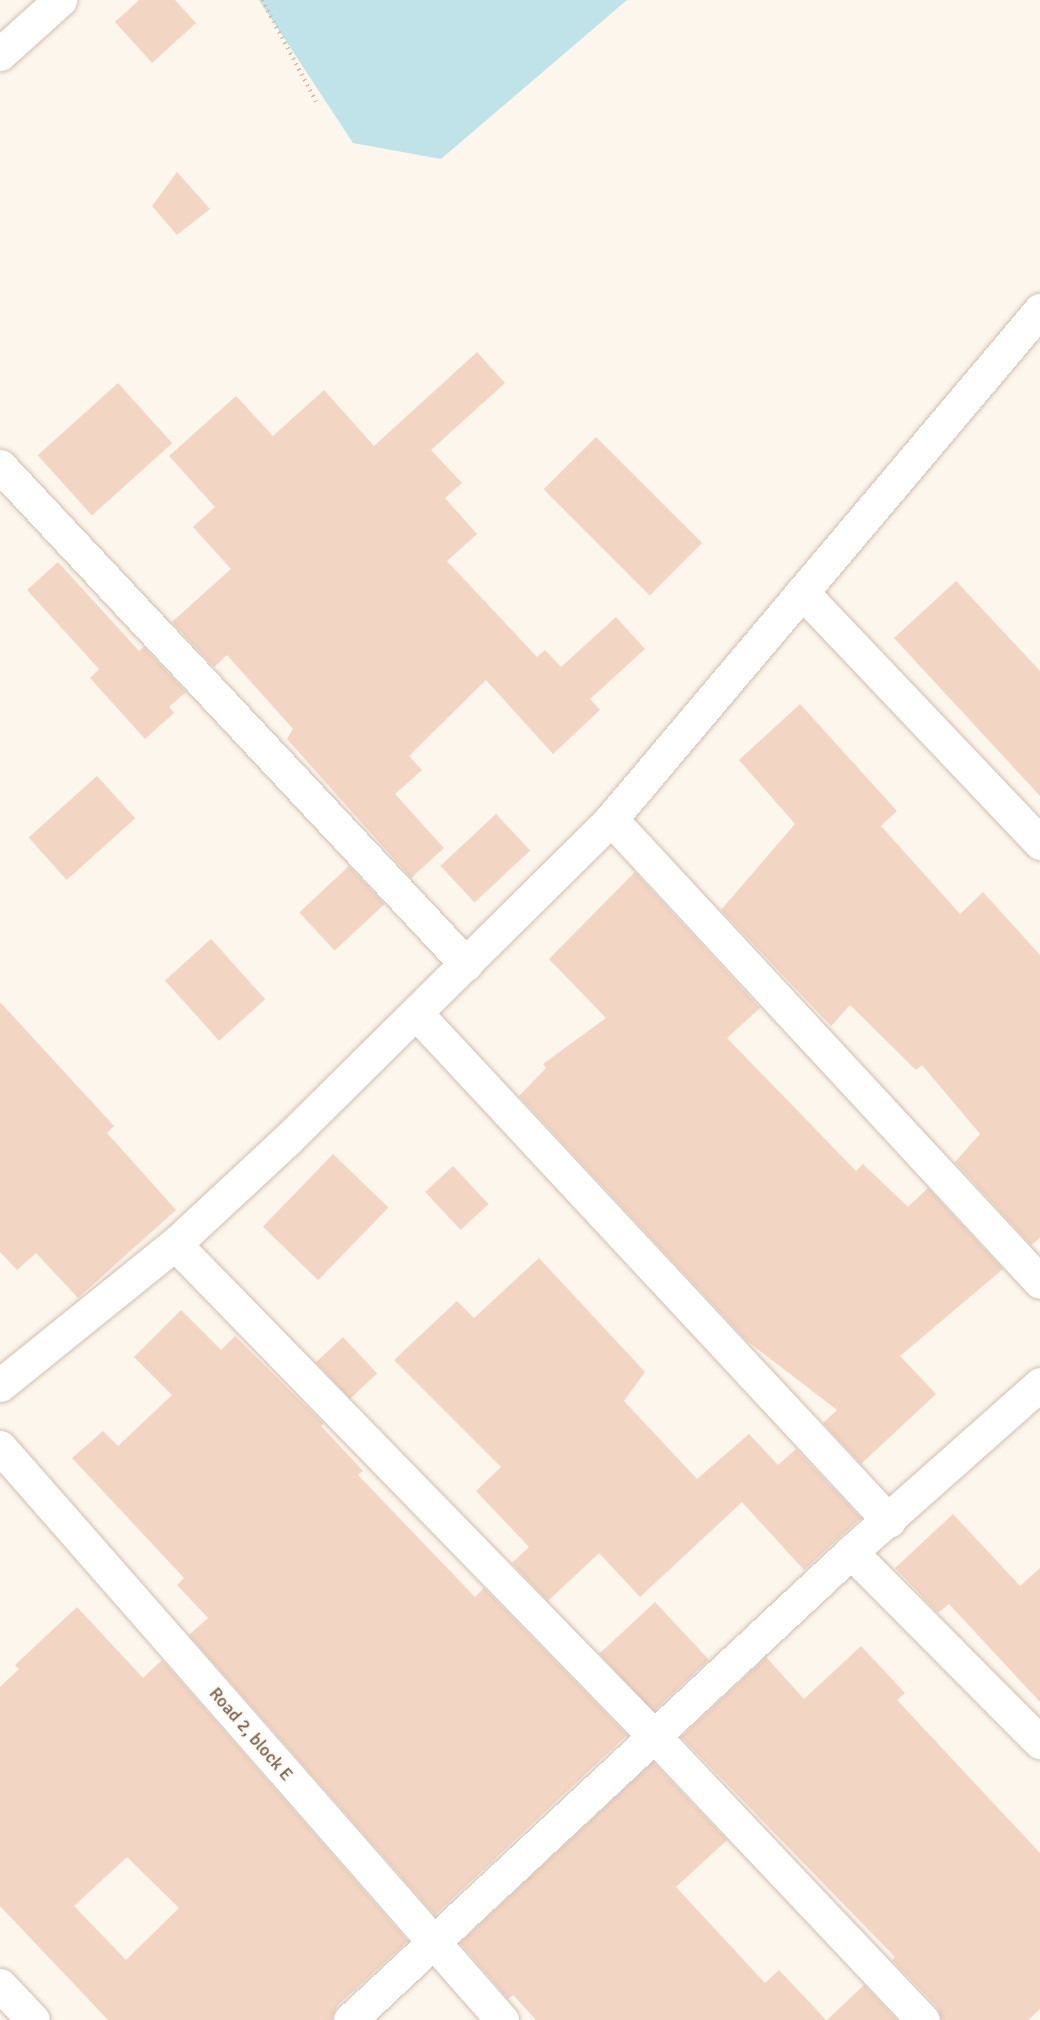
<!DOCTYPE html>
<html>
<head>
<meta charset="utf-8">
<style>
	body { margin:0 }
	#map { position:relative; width:1040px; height:2020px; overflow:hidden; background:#fdf6ec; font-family:Signika,sans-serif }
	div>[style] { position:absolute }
	.water>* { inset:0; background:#bfe3e8 }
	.building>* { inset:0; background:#f3d5c3; transform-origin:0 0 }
	.path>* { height:4px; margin-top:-2px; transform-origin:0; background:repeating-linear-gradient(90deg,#d9b8a5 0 1.5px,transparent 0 6px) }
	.roads { filter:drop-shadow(0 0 2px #d1beb0) drop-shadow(0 0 2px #d1beb0) }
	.minor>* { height:33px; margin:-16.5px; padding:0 16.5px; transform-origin:16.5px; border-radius:16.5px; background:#fff }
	span { translate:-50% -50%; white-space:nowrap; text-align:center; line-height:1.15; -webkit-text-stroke:4.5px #fffaf3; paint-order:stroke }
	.street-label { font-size:18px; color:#7a5c4d }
</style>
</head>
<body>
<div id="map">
	<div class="water">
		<div style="clip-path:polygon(259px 0,627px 0,441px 159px,353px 143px)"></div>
	</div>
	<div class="building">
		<div style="clip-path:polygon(139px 0,175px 0,196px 23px,152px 63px,115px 22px)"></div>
		<div style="clip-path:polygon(177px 172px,210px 209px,177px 235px,152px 206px)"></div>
		<div style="clip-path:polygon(477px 352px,505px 383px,431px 450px,462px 483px,445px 498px,477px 534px,447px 561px,537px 657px,545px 650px,561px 667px,616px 617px,645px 649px,590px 699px,600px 710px,553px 754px,486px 680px,409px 756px,422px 770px,395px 794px,444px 848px,411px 878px,287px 739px,293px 729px,227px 655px,214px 667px,172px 622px,231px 569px,193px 527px,215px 507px,169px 456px,236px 396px,273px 436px,324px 390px,374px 446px)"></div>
		<div style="left:118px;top:383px;width:81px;height:108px;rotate:48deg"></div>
		<div style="left:596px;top:437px;width:150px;height:74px;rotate:45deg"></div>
		<div style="clip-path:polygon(58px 562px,139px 651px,144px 647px,186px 692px,169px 707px,174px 713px,145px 739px,90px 678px,99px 669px,27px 590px)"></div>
		<div style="clip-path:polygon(956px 581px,1040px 671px,1040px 796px,894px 638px)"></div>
		<div style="clip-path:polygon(800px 704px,897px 811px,881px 826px,960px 914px,983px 892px,1040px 955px,1040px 1238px,1031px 1245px,955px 1162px,980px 1134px,922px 1065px,916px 1070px,850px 1005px,831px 1026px,721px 910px,795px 824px,739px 760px)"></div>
		<div style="left:97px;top:776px;width:57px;height:92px;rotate:48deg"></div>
		<div style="left:496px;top:814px;width:50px;height:76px;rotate:47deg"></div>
		<div style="left:349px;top:866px;width:52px;height:68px;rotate:47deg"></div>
		<div style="clip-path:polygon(635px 872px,760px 1008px,727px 1038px,856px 1171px,863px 1164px,908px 1207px,928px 1188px,1003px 1269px,900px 1356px,936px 1394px,861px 1464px,823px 1423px,837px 1410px,747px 1341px,519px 1096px,546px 1068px,543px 1064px,606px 1018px,549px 959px)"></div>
		<div style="left:211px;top:939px;width:81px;height:62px;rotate:48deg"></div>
		<div style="clip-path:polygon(0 1002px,114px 1126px,107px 1133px,176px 1210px,78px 1298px,36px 1253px,17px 1270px,0 1252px)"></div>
		<div style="left:333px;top:1154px;width:77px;height:101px;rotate:44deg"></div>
		<div style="left:453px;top:1166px;width:52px;height:38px;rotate:47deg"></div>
		<div style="clip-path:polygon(539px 1258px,645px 1372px,624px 1401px,697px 1479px,749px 1434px,778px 1465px,796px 1449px,861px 1518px,804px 1570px,742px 1502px,640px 1597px,599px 1553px,548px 1601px,512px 1563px,529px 1547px,476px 1491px,501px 1467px,394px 1360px,457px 1301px,474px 1318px)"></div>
		<div style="clip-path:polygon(181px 1310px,221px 1350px,235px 1336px,324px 1424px,321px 1426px,363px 1471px,358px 1475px,475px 1597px,484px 1588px,627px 1735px,435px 1915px,189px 1635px,208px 1618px,177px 1585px,184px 1578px,72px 1458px,103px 1431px,118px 1446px,172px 1395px,134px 1357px)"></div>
		<div style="left:343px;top:1337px;width:50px;height:37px;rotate:47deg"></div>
		<div style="clip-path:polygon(953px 1514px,1020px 1586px,1040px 1568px,1040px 1702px,949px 1604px,938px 1613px,895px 1568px)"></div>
		<div style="left:655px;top:1602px;width:79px;height:76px;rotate:47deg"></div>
		<div style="clip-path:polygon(evenodd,77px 1607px,143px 1678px,162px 1660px,408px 1941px,337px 2006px,332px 2020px,108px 2020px,0 1906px,0 1687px,19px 1669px,15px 1665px,77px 1607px,127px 1857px,179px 1908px,126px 1960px,74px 1906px,127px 1857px)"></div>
		<div style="clip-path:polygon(861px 1646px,905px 1693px,897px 1700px,1040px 1853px,1040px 2009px,1028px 2020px,941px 2020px,937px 2007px,892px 1960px,895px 1957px,681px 1737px,766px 1657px,804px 1699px)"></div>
		<div style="clip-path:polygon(653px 1762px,727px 1840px,676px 1887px,765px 1983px,779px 1970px,826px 2020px,536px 2020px,513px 1995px,508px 1999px,460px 1943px)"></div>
		<div style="clip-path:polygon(864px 1985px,897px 2020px,827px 2020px)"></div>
	</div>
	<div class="path">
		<div style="left:262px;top:0;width:115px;rotate:61.9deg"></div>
	</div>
	<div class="roads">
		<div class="minor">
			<div style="left:0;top:54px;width:81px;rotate:-42deg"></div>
			<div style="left:0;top:466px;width:682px;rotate:46.9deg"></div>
			<div style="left:802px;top:592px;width:346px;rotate:46.5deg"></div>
			<div style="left:611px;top:819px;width:631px;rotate:47.18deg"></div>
			<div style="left:416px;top:1013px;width:694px;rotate:47.04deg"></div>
			<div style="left:175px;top:1244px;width:688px;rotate:45.77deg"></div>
			<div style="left:655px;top:1737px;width:390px;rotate:46.6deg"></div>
			<div style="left:0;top:1385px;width:225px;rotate:-38.9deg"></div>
			<div style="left:175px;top:1244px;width:153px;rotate:-42.9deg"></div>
			<div style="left:287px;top:1140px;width:456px;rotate:-44.7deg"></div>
			<div style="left:611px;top:819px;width:666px;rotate:-49.87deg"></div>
			<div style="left:0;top:1447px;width:762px;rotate:48.78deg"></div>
			<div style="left:851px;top:1552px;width:268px;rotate:45.2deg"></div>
			<div style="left:0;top:1985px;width:48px;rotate:46.7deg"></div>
			<div style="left:350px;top:2020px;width:686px;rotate:-43.05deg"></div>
			<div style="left:851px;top:1552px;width:253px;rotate:-41.6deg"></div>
		</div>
	</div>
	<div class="street-label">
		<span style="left:251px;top:1734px;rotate:49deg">Road 2, block E</span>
	</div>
</div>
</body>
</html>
